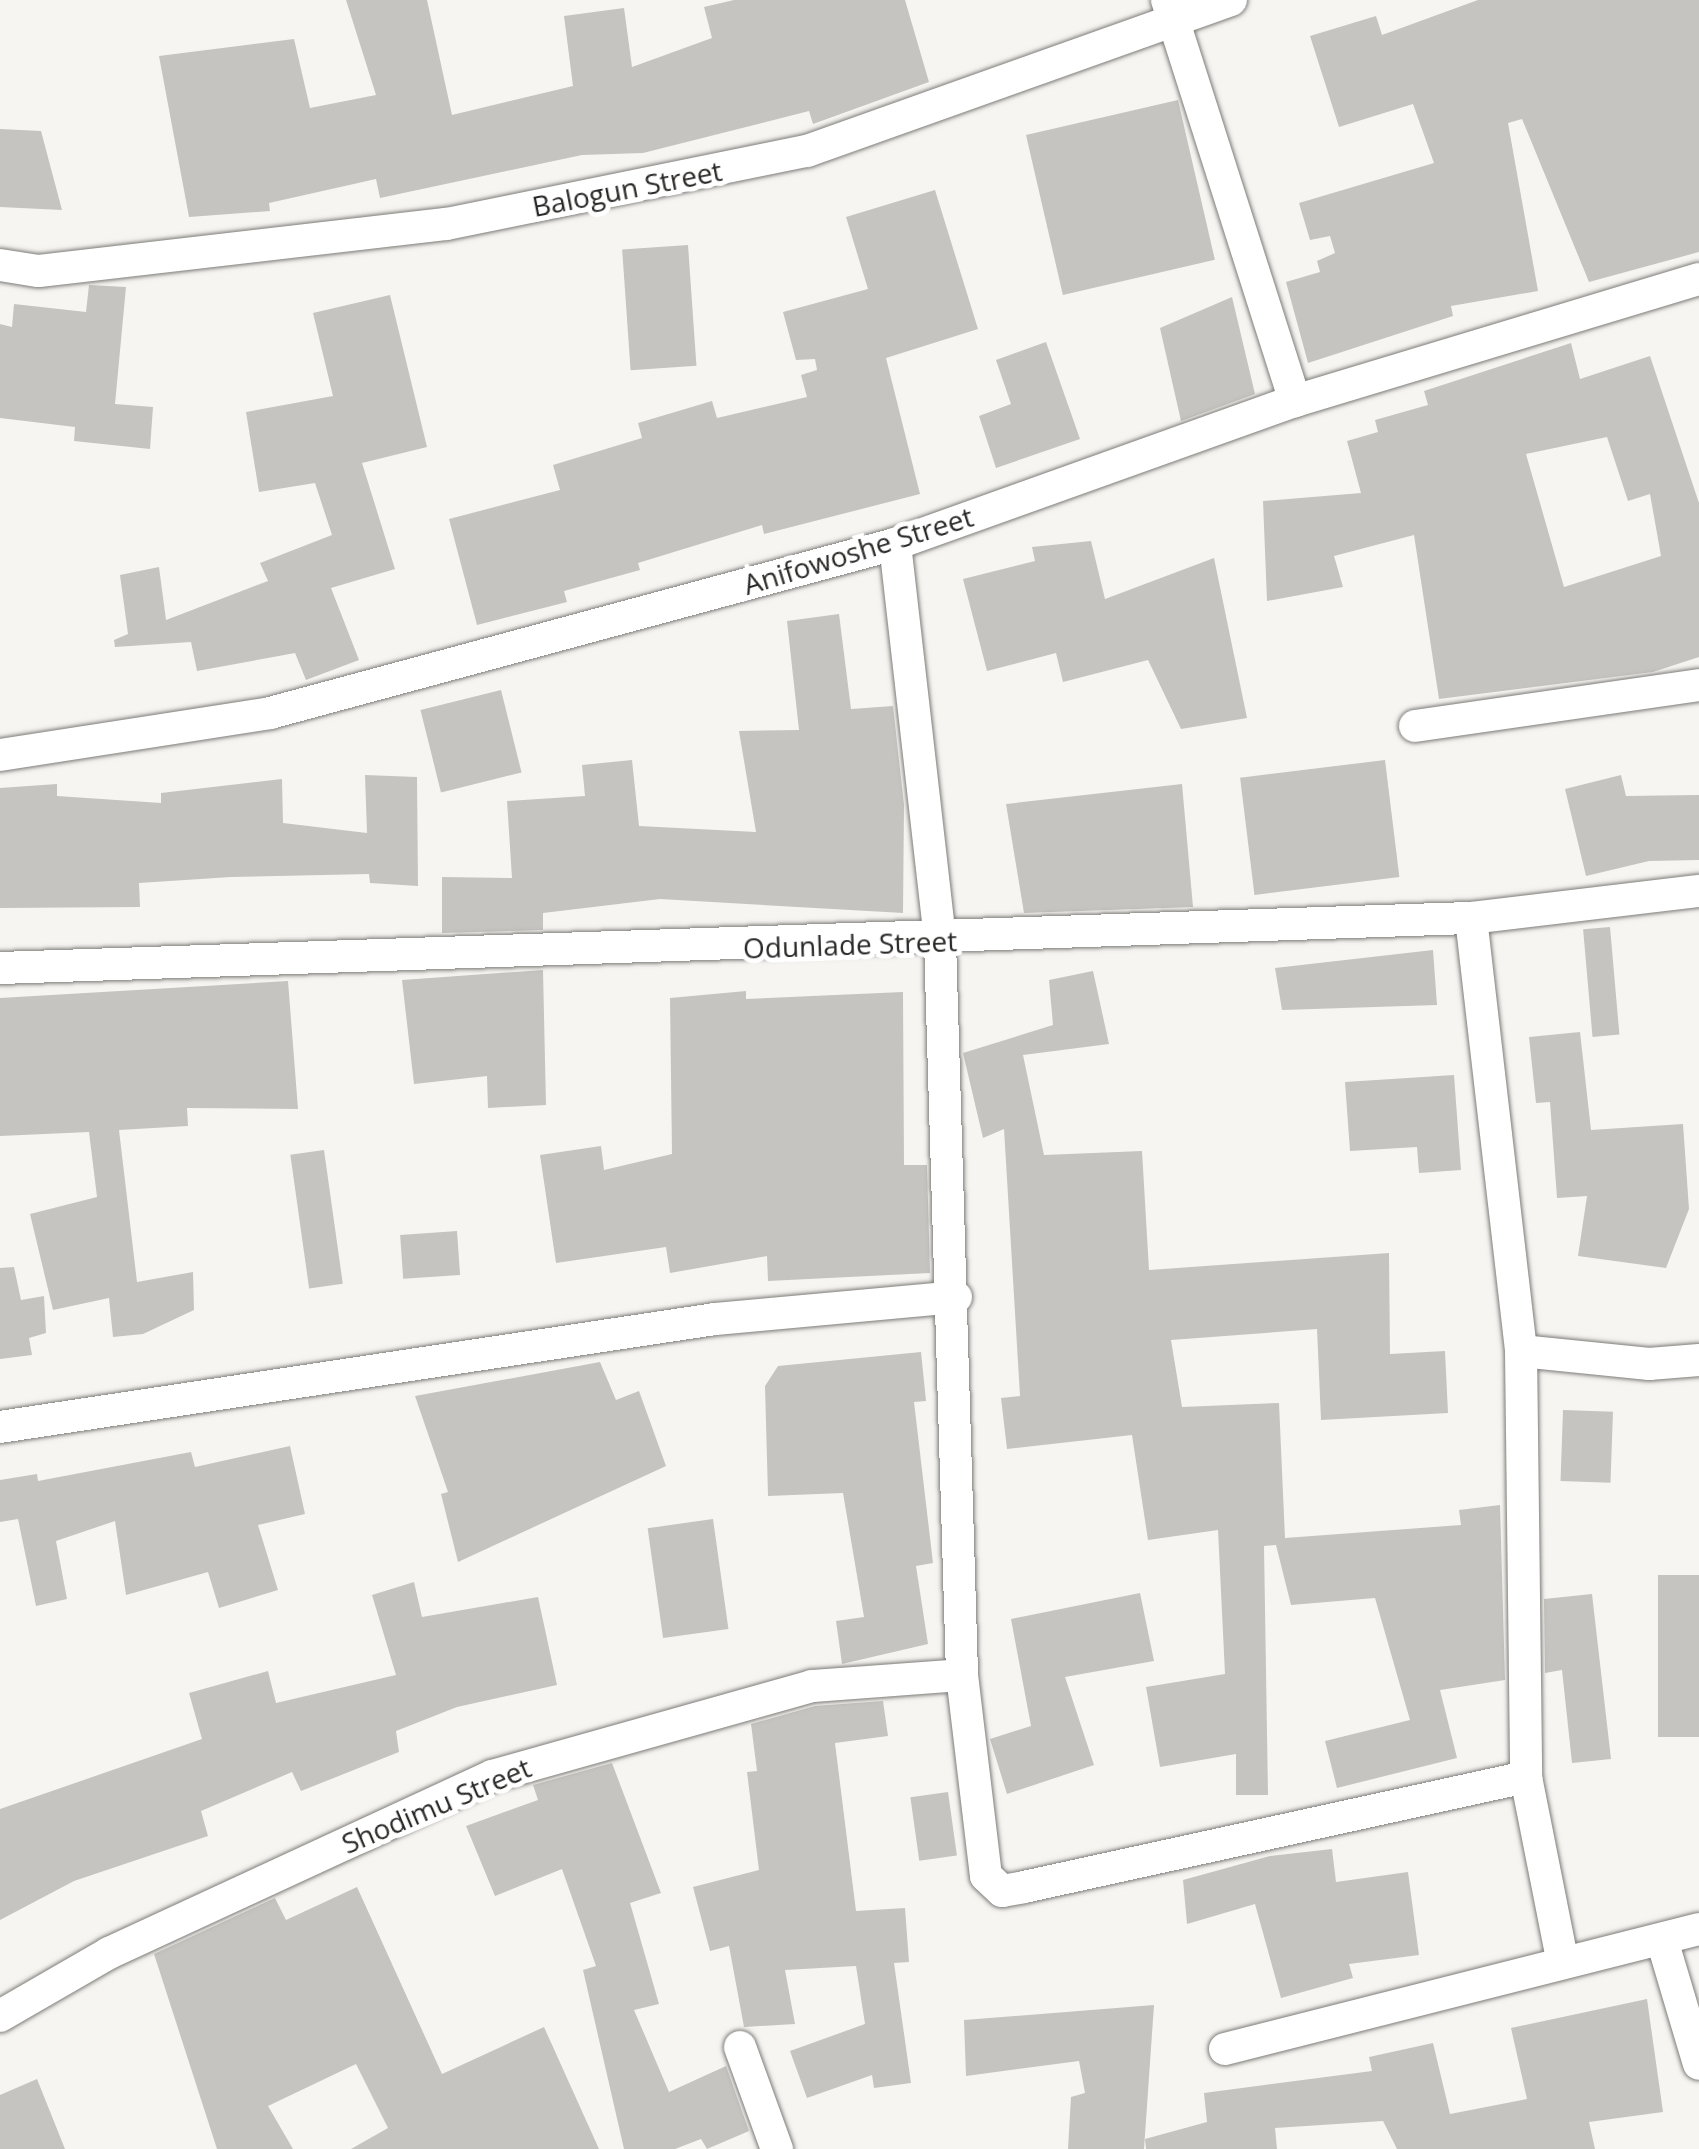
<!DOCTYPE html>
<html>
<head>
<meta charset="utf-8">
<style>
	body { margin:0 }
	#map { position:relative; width:1699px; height:2149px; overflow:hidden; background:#f7f5f2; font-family:"Open Sans",sans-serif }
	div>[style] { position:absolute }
	.building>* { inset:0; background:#c5c4c0; transform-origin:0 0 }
	.roads { filter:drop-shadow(0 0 2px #7d7c78) drop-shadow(0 0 2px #7d7c78) }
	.street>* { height:32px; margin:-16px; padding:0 16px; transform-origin:16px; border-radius:16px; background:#fff }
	span { translate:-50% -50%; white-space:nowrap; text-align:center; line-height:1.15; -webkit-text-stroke:10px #fff; paint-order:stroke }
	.street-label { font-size:28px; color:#2a2928 }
</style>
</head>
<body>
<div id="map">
	<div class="building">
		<div style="clip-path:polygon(346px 0,427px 0,452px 115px,573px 86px,564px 16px,624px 8px,632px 67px,712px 38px,704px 7px,734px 0,905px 0,929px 82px,813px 124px,809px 111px,643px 153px,582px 155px,380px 198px,376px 179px,269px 203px,270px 211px,189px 217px,159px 56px,294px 39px,310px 108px,376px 95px)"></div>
		<div style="clip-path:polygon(1478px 0,1699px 0,1699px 252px,1589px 282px,1522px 119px,1508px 123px,1538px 291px,1451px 306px,1453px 316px,1308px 363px,1286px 282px,1320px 272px,1317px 261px,1335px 253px,1330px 236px,1310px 240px,1299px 203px,1434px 163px,1413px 104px,1339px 127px,1310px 36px,1376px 16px,1382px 35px)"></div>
		<div style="left:1178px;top:100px;width:164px;height:156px;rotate:77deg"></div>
		<div style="clip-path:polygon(0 129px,41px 131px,62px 210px,0 207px)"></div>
		<div style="clip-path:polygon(935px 190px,978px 329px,886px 358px,920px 494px,764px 534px,762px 525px,638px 563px,640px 570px,564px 591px,567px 602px,477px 625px,449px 519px,560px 490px,553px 465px,642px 438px,638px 423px,712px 401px,717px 418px,807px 397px,801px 375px,817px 370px,815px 359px,796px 360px,783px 312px,868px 289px,846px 217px)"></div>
		<div style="left:688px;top:245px;width:121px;height:66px;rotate:86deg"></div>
		<div style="clip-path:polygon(89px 285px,126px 287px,115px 404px,153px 407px,150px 449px,74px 441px,75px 427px,0 418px,0 324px,12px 327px,14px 304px,86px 312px)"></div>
		<div style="clip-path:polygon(390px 295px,427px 447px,362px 463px,395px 569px,331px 588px,359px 660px,306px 680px,295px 653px,197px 671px,191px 642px,115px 647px,114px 640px,128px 634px,120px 575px,159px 567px,166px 620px,268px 581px,260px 563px,332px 535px,315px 483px,259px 492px,246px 412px,333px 396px,313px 313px)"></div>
		<div style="clip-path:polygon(1232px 297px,1255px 394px,1181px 421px,1160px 328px)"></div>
		<div style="clip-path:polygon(1046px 342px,1080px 439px,996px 468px,979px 416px,1011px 404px,996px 360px)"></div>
		<div style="clip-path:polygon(evenodd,1571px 343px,1580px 379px,1650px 356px,1699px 503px,1699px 657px,1653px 672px,1439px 699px,1414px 535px,1334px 556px,1343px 587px,1267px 601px,1263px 501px,1361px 493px,1347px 441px,1378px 432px,1375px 420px,1428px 405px,1424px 391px,1571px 343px,1607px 437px,1628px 501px,1650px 494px,1661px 556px,1564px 587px,1526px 454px,1607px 437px)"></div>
		<div style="clip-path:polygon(1091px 541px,1105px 599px,1214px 558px,1247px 718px,1181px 729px,1148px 660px,1063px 682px,1056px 653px,987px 671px,963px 579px,1035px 561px,1032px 547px)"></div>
		<div style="clip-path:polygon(839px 614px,851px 709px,893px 706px,904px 805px,903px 913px,660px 899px,543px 913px,543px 930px,442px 933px,442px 877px,512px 878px,507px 801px,585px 796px,582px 765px,632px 760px,639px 826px,756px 832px,739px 731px,799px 730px,787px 621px)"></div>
		<div style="left:501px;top:690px;width:85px;height:83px;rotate:76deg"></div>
		<div style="left:1385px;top:760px;width:118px;height:146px;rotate:83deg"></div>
		<div style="clip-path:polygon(365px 775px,417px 777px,418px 886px,370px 883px,369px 874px,231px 877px,139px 883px,140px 907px,0 908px,0 788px,57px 784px,57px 796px,161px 803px,161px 793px,282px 779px,283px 823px,367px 833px)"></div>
		<div style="clip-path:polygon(1621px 775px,1626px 796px,1699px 795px,1699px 860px,1649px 861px,1586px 876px,1565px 789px)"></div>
		<div style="clip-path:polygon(1182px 784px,1193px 907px,1024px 913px,1006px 804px)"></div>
		<div style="left:1610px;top:927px;width:108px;height:27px;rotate:85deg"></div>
		<div style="clip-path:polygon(1433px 950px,1437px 1005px,1282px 1010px,1275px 968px)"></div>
		<div style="clip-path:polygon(543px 970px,546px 1105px,488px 1108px,487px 1076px,414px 1084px,402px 980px)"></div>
		<div style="clip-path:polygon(1093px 971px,1109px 1044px,1023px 1055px,1044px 1155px,1142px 1151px,1149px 1270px,1389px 1253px,1390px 1354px,1445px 1351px,1448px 1413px,1321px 1420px,1317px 1329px,1171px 1340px,1182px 1407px,1279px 1403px,1285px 1538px,1461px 1525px,1459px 1510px,1500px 1505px,1505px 1680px,1440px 1690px,1457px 1758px,1337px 1788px,1325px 1741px,1410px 1720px,1375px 1598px,1291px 1605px,1276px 1545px,1264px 1546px,1268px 1795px,1236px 1795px,1236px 1754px,1160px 1767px,1146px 1687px,1225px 1674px,1218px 1530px,1148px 1540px,1132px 1435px,1007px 1449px,1001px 1398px,1020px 1396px,1004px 1129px,983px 1138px,963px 1053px,1053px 1025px,1049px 980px)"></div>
		<div style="clip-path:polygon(288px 981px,298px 1109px,187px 1108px,188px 1126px,119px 1130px,137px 1282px,193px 1272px,194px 1310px,143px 1334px,113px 1337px,109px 1298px,53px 1310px,30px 1214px,97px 1197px,89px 1132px,0 1136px,0 998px)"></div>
		<div style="clip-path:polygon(746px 991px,746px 999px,903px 992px,904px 1165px,927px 1165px,930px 1273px,768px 1281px,767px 1256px,670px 1273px,666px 1247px,556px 1263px,540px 1155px,601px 1146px,604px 1170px,672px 1154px,670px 998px)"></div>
		<div style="clip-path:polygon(1580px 1032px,1591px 1130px,1683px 1124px,1689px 1209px,1666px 1268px,1578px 1256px,1587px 1196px,1557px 1198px,1550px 1102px,1536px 1103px,1529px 1037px)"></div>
		<div style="clip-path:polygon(1454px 1075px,1461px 1170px,1419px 1173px,1417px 1147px,1350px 1151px,1345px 1082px)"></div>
		<div style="left:324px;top:1150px;width:135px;height:34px;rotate:82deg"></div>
		<div style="left:457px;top:1231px;width:44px;height:57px;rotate:86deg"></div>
		<div style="clip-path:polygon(14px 1267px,21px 1300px,44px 1296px,46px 1333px,29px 1338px,32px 1355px,0 1359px,0 1268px)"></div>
		<div style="clip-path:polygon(921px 1352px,926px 1401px,914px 1402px,933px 1563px,916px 1566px,928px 1644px,842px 1664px,836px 1621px,864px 1617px,843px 1493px,768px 1496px,765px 1386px,778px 1366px)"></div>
		<div style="clip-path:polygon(600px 1362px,616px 1400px,639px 1391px,666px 1466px,458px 1562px,441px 1494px,448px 1492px,415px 1396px)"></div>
		<div style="left:1563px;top:1410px;width:50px;height:71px;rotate:2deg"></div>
		<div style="clip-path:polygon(290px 1446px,305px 1514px,258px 1525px,278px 1590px,219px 1608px,208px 1572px,126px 1595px,115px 1521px,56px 1541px,67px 1599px,36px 1606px,18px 1519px,0 1522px,0 1480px,37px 1474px,38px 1481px,191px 1452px,195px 1467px)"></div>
		<div style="left:713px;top:1519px;width:111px;height:66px;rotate:82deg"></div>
		<div style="left:1658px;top:1575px;width:41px;height:162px"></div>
		<div style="clip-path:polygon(414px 1582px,422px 1617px,538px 1597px,557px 1685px,457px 1707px,396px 1731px,399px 1752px,301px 1791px,292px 1772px,201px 1811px,208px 1836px,74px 1881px,0 1920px,0 1809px,202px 1739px,189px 1693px,268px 1671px,276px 1703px,396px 1675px,372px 1595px)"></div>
		<div style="clip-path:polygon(1140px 1593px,1154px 1661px,1065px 1677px,1094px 1765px,1007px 1794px,990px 1739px,1031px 1726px,1011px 1619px)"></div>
		<div style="clip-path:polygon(1592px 1594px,1611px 1759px,1572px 1763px,1562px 1670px,1545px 1673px,1544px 1599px)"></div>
		<div style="clip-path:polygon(883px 1701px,888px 1736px,835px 1743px,856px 1911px,905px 1908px,909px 1962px,894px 1963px,911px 2083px,874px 2088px,872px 2075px,807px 2098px,790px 2051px,865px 2024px,856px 1966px,785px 1970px,795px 2024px,744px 2027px,729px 1946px,710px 1951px,693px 1887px,759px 1870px,747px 1772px,757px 1771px,751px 1724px,815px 1706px)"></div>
		<div style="clip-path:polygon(612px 1763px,661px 1893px,630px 1903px,659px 2004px,634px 2010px,669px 2092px,726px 2066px,749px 2131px,707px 2149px,701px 2139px,675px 2149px,624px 2149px,583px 1970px,596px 1966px,562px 1869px,495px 1896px,466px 1826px,538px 1800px,533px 1785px)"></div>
		<div style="left:948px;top:1792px;width:64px;height:38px;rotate:82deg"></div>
		<div style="clip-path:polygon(1332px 1849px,1336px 1882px,1408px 1872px,1419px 1955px,1349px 1964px,1353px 1978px,1281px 1998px,1255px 1904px,1187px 1924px,1183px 1880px,1270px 1856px)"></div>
		<div style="clip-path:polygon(357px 1887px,442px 2074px,544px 2027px,599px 2149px,351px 2149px,388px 2128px,356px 2064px,268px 2106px,293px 2149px,217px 2149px,154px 1954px,275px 1898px,286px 1920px)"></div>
		<div style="clip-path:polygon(1647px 1999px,1663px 2112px,1589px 2122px,1595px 2149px,1397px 2149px,1383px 2121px,1275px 2128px,1277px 2149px,1146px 2149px,1145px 2139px,1207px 2122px,1204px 2093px,1372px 2071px,1369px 2057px,1433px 2043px,1450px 2114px,1527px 2099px,1511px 2028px)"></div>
		<div style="clip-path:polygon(1154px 2005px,1144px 2149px,1068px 2149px,1071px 2097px,1085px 2093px,1079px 2061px,966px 2076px,964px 2020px)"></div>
		<div style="clip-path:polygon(37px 2079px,65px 2149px,0 2149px,0 2095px)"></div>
	</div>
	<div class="roads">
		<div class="street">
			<div style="left:1167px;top:0;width:421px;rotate:72.3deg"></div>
			<div style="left:0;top:265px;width:39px;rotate:9deg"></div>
			<div style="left:39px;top:271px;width:411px;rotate:-6.6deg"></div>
			<div style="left:447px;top:224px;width:367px;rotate:-11.5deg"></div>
			<div style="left:807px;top:151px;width:450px;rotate:-19.6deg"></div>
			<div style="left:895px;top:544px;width:400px;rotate:83.5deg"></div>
			<div style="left:940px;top:941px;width:734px;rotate:88.28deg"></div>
			<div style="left:962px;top:1675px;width:202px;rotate:83.2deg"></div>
			<div style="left:986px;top:1876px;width:22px;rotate:43deg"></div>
			<div style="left:1002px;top:1891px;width:22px;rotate:-10deg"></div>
			<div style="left:1024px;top:1887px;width:514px;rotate:-12.36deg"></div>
			<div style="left:1415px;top:726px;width:287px;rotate:-8.2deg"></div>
			<div style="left:0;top:755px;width:273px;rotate:-8.8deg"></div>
			<div style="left:270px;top:713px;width:647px;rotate:-15.13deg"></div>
			<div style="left:895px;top:544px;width:425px;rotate:-19.7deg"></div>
			<div style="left:1295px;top:401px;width:422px;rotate:-16.8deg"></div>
			<div style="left:1471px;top:918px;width:436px;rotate:83.4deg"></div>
			<div style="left:1521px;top:1351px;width:426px;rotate:89.3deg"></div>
			<div style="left:1526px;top:1777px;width:185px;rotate:78.8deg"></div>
			<div style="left:0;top:968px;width:1472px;rotate:-1.95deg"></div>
			<div style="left:1471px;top:918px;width:230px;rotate:-6.8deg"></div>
			<div style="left:1521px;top:1351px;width:129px;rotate:5.8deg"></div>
			<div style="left:1649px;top:1364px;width:50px;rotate:-4.6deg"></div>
			<div style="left:0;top:1427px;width:723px;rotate:-8.59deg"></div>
			<div style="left:715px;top:1319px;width:242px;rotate:-5.2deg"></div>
			<div style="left:1662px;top:1940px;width:129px;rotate:73.4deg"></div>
			<div style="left:0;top:2016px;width:126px;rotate:-30deg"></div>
			<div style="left:109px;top:1953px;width:422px;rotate:-24.8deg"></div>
			<div style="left:492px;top:1776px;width:332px;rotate:-15.7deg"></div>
			<div style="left:812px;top:1686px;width:150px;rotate:-4.2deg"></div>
			<div style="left:740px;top:2047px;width:109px;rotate:70.1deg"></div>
			<div style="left:1225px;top:2049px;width:489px;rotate:-14.2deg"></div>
		</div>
	</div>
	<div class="street-label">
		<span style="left:627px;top:188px;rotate:-11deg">Balogun Street</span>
		<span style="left:858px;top:550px;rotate:-17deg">Anifowoshe Street</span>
		<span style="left:850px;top:944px;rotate:-2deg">Odunlade Street</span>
		<span style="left:436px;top:1805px;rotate:-23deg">Shodimu Street</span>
	</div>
</div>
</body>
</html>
